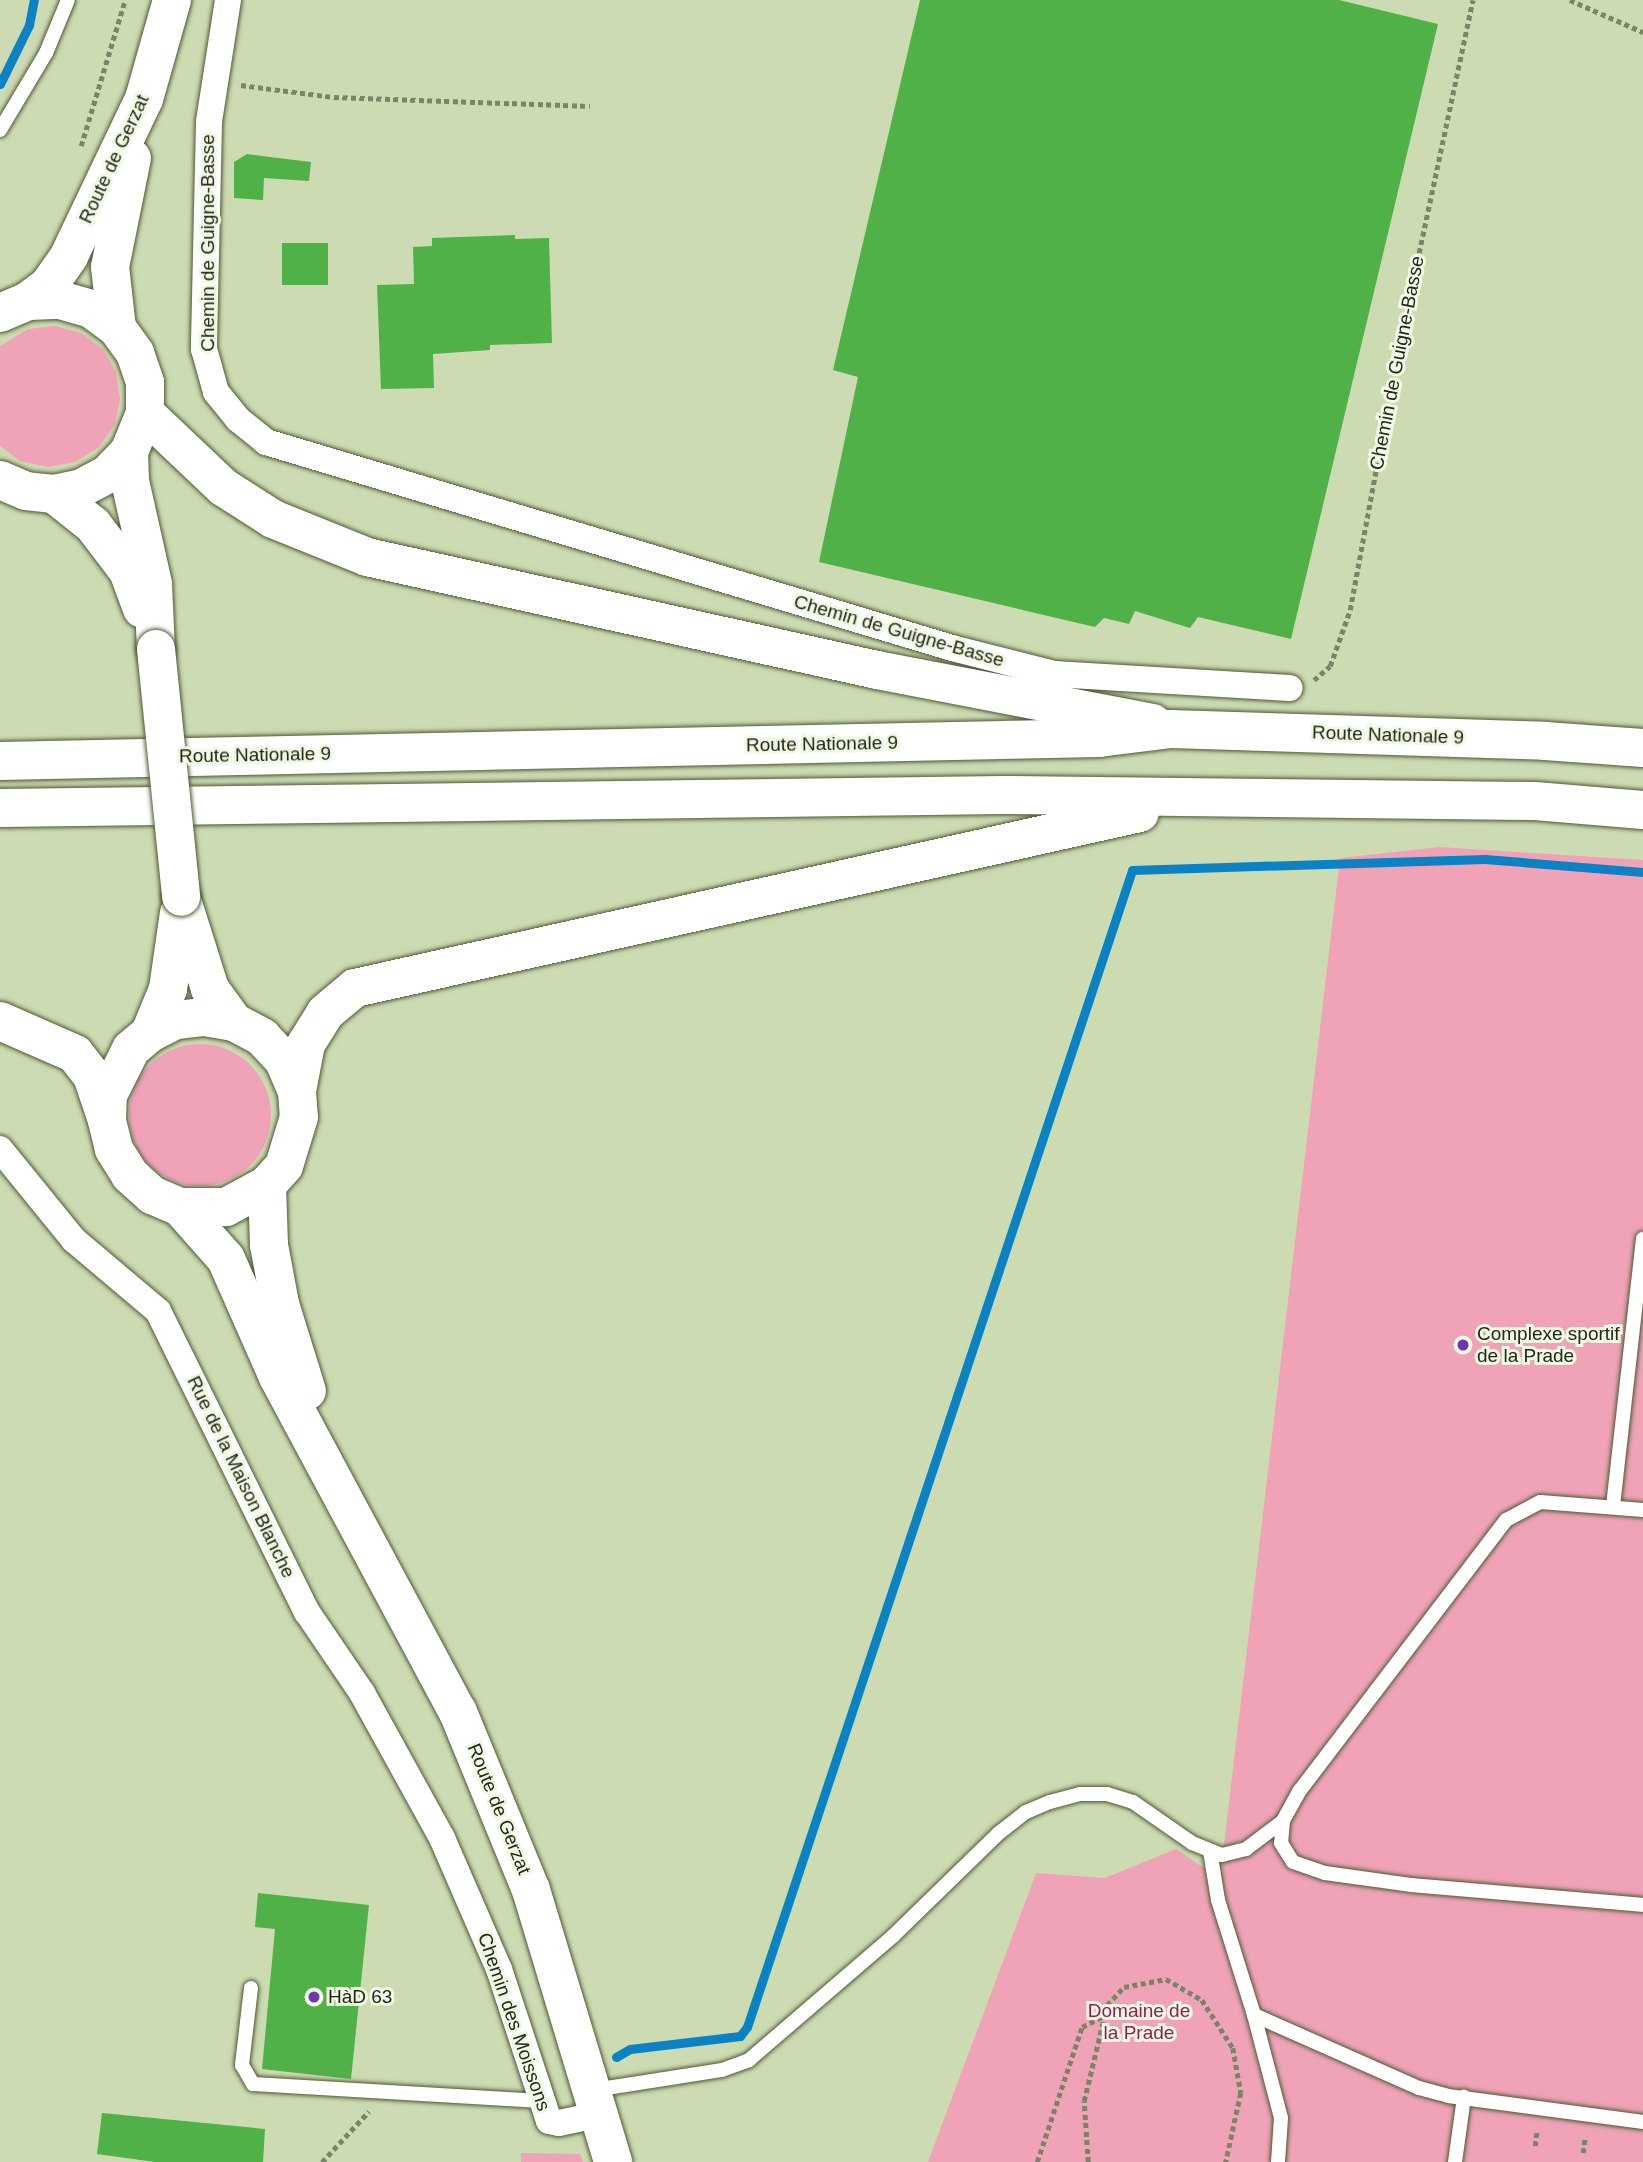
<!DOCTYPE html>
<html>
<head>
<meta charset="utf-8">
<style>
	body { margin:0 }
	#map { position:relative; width:1643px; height:2162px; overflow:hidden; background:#cddbb2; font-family:Helvetica,sans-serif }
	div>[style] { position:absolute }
	.green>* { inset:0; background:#f0a3b7 }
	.round { border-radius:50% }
	.stream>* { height:9px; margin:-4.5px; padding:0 4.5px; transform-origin:4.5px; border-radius:4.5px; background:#0a82c3 }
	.building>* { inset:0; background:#50b148; transform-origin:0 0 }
	.path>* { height:4.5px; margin-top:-2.25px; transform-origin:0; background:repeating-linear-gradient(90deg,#7a8467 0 5px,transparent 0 8.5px) }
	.roads { filter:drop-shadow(0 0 2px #4f5935) drop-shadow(0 0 2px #4f5935) }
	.service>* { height:14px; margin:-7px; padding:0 7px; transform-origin:7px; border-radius:7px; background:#fff }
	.minor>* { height:26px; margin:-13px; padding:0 13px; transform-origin:13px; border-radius:13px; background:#fff }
	.secondary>* { height:38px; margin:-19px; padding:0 19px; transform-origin:19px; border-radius:19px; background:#fff }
	.trunk>* { height:38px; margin:-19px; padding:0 19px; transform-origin:19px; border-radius:19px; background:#fff }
	.bridges { filter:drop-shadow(0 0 2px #4f5935) drop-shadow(0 0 2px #4f5935) }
	.secondary-bridge>* { height:38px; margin:-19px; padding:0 19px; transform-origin:19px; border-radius:19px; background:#fff }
	.dots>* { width:19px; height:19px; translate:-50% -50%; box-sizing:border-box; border:4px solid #f1f8e4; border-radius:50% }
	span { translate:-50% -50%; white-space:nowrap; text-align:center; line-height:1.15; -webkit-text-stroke:6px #f1f8e4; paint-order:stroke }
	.street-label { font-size:19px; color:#232818 }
	.poi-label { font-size:19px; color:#232818 }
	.left { translate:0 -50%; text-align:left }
	.park-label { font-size:19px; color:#971d4f }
</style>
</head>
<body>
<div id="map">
	<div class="green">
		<div style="clip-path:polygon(55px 326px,81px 333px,103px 349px,116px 372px,120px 399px,115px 424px,99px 447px,75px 462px,48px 467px,20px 461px,0 446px,0 346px,28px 329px)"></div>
		<div style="clip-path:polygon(1440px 847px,1643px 860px,1643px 2162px,928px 2162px,1036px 1873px,1105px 1878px,1176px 1849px,1220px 1879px,1340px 858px)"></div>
		<div class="round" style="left:129px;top:1044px;width:142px;height:142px"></div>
		<div style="clip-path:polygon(521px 2153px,580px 2154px,583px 2162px,521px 2162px)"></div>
	</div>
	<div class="stream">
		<div style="left:0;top:84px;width:66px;rotate:-63.8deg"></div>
		<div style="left:29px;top:25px;width:25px;rotate:-79deg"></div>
		<div style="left:616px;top:2057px;width:16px;rotate:-30deg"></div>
		<div style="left:630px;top:2049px;width:111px;rotate:-6.7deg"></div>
		<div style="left:740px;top:2036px;width:11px;rotate:-52deg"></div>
		<div style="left:747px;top:2027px;width:1219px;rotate:-71.59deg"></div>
		<div style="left:1132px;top:870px;width:353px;rotate:-1.8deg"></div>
		<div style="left:1485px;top:859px;width:159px;rotate:4.7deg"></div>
	</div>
	<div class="building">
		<div style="clip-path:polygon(920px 0,1339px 0,1438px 24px,1291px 639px,1198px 617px,1190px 628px,1135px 611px,1129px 624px,1104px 618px,1095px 627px,819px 562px,858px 377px,833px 370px)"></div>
		<div style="clip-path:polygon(247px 154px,311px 162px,309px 181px,264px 178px,263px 200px,234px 198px,234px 162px)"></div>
		<div style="clip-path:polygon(515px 235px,515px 239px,549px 238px,552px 343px,490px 345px,490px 350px,433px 354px,434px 388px,381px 389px,377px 285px,414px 284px,413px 247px,432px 246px,432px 238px)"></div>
		<div style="left:282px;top:243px;width:46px;height:42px"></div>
		<div style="clip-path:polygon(258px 1893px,369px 1905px,351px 2079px,262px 2069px,275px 1929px,255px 1927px)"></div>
		<div style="clip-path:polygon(102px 2113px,265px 2129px,263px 2162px,155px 2162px,97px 2154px)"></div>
	</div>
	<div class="path">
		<div style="left:1570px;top:0;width:80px;rotate:23.7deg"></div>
		<div style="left:241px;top:85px;width:94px;rotate:7.4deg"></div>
		<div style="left:334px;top:97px;width:256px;rotate:2deg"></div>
		<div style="left:81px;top:146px;width:152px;rotate:-73.2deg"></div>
		<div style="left:1314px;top:680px;width:21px;rotate:-41deg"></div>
		<div style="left:1330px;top:666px;width:59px;rotate:-70.3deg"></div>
		<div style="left:1350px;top:610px;width:253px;rotate:-79.5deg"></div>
		<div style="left:1396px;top:361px;width:369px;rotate:-78deg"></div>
		<div style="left:1535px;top:2146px;width:16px;rotate:-83deg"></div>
		<div style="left:1583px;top:2153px;width:17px;rotate:-83deg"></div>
		<div style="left:322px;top:2162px;width:69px;rotate:-47.3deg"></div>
		<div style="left:1037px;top:2162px;width:142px;rotate:-71.6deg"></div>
		<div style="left:1082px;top:2027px;width:22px;rotate:-27deg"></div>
		<div style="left:1088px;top:2162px;width:61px;rotate:-93.8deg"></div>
		<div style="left:1084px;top:2101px;width:99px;rotate:-76.5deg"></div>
		<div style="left:1107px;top:2005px;width:25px;rotate:-47deg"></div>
		<div style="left:1124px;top:1987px;width:43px;rotate:-10.8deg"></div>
		<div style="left:1166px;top:1979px;width:42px;rotate:30.3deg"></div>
		<div style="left:1202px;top:2000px;width:57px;rotate:57.1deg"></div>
		<div style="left:1233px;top:2048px;width:46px;rotate:79.9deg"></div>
		<div style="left:1241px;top:2093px;width:71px;rotate:102.3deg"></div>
	</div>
	<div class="roads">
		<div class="service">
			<div style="left:0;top:130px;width:90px;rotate:-59.1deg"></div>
			<div style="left:46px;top:53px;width:57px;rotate:-67.5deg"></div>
			<div style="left:1613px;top:1506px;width:269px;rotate:-83.6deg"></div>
			<div style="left:1643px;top:1510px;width:103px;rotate:-175.6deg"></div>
			<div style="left:1540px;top:1502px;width:38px;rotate:152deg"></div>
			<div style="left:1506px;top:1520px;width:340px;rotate:127.3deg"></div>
			<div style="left:1300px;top:1790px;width:35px;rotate:119deg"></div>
			<div style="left:1283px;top:1821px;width:22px;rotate:95deg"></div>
			<div style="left:1281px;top:1843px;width:22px;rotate:58deg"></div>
			<div style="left:1293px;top:1862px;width:34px;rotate:19deg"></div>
			<div style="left:1325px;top:1873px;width:88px;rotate:7.9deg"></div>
			<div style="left:1412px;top:1885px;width:232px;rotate:4.9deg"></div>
			<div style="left:1210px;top:1851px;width:50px;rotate:80.7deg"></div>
			<div style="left:1218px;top:1900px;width:121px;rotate:72.6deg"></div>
			<div style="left:1254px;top:2015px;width:180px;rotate:23.9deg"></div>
			<div style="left:1419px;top:2088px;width:30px;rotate:15deg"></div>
			<div style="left:1448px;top:2096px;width:197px;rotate:7.6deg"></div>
			<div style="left:251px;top:1988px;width:78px;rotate:96.7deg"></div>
			<div style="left:242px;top:2065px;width:22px;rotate:60deg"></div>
			<div style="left:253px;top:2084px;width:288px;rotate:3.4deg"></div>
			<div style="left:1254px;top:2015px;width:106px;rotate:75.3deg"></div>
			<div style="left:1281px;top:2118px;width:44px;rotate:93.9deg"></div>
			<div style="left:594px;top:2090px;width:130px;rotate:-8.9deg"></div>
			<div style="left:722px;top:2070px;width:29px;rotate:-20deg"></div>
			<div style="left:749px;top:2060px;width:190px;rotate:-40.7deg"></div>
			<div style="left:893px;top:1936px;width:148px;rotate:-44.2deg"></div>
			<div style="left:999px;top:1833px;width:34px;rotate:-38deg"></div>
			<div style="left:1026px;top:1812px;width:26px;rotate:-23deg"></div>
			<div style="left:1050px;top:1802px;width:31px;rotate:-15deg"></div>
			<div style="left:1080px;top:1794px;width:27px"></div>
			<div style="left:1107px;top:1794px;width:27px;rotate:17deg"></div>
			<div style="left:1133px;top:1802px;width:72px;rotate:34.8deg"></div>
			<div style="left:1192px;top:1843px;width:32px;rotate:22deg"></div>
			<div style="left:1222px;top:1855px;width:25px;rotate:-14deg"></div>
			<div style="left:1246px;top:1849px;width:46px;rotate:-37.1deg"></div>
			<div style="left:1455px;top:2162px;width:66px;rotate:-82.1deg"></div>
		</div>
		<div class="minor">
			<div style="left:228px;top:0;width:123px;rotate:98.9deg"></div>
			<div style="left:209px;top:122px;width:227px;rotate:91.3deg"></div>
			<div style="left:204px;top:349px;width:45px;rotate:74.4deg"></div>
			<div style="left:216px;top:392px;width:36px;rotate:51deg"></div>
			<div style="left:239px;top:420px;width:35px;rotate:39deg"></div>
			<div style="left:266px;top:442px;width:716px;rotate:16.71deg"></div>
			<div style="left:952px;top:648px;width:105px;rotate:14.3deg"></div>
			<div style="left:1054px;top:674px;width:236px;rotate:3.4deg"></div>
			<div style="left:0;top:1149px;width:117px;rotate:50.9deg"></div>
			<div style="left:74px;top:1240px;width:110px;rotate:40.2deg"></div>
			<div style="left:158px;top:1311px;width:336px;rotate:63.7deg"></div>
			<div style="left:307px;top:1612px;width:98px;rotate:55.8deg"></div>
			<div style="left:362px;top:1693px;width:166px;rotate:61.1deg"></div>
			<div style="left:442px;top:1838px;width:143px;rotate:66.5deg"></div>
			<div style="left:499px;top:1969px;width:160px;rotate:71.8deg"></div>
			<div style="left:549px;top:2121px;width:10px;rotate:11deg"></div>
			<div style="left:559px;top:2123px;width:40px;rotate:-12deg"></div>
		</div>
		<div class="secondary">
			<div style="left:28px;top:301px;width:26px;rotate:-37deg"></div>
			<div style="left:49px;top:285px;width:35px;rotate:-55deg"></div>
			<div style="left:69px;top:256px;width:174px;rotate:-64.5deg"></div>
			<div style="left:144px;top:99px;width:103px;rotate:-74.2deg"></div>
			<div style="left:0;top:313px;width:30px;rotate:-23deg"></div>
			<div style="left:28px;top:301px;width:32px;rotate:-2deg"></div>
			<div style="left:60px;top:300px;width:32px;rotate:16deg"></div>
			<div style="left:91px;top:309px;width:32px;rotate:36deg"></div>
			<div style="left:117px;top:328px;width:31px;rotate:54deg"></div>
			<div style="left:135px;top:353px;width:31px;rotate:71deg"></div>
			<div style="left:145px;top:382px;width:31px;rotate:90deg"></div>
			<div style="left:145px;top:413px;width:42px;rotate:112.3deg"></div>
			<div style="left:129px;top:452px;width:30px;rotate:134deg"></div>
			<div style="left:108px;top:474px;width:30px;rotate:152deg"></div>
			<div style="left:82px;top:488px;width:29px;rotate:168deg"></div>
			<div style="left:54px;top:494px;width:28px;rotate:-174deg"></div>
			<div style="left:26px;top:491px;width:28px;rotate:-157deg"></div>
			<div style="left:117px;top:328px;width:61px;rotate:-96.5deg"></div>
			<div style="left:110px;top:267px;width:111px;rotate:-78.6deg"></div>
			<div style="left:129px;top:452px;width:29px;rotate:88deg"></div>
			<div style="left:130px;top:481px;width:106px;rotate:77.4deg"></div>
			<div style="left:153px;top:584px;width:65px;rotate:87.4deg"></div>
			<div style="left:54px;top:494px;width:50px;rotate:38.5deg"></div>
			<div style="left:93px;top:525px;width:58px;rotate:52.7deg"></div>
			<div style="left:128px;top:571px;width:40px;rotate:69.8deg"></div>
			<div style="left:181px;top:897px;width:96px;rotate:72.5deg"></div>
			<div style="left:210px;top:989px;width:41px;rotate:54deg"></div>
			<div style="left:234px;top:1022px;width:32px;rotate:28deg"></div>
			<div style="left:262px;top:1037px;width:33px;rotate:47deg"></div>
			<div style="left:284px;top:1061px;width:33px;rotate:67deg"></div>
			<div style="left:297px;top:1091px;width:26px;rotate:86deg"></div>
			<div style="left:299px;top:1117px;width:51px;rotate:107deg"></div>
			<div style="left:284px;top:1166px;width:25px;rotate:132deg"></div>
			<div style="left:267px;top:1185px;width:47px;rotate:151.8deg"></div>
			<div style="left:226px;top:1207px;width:46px;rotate:180deg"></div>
			<div style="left:180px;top:1207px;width:30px;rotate:-157deg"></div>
			<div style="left:152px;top:1195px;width:30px;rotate:-138deg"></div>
			<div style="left:130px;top:1175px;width:31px;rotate:-122deg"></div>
			<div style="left:114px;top:1149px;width:30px;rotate:-104deg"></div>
			<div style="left:107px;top:1120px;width:25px;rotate:-88deg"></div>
			<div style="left:108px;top:1095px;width:51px;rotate:-63.4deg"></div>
			<div style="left:131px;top:1049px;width:25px;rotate:-40deg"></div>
			<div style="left:150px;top:1033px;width:29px;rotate:-27deg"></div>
			<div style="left:176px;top:1020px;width:29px;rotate:-6deg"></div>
			<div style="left:205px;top:1017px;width:29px;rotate:10deg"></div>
			<div style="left:150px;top:1033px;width:48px;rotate:-67.8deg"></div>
			<div style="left:168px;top:989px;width:77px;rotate:-81.8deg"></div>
			<div style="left:267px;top:1185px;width:60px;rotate:88.1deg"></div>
			<div style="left:269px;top:1245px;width:60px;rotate:79.4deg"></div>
			<div style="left:280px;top:1304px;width:91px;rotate:72.8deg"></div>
			<div style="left:180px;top:1207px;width:69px;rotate:48.5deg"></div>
			<div style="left:226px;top:1259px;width:129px;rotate:66.2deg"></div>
			<div style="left:278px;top:1377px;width:380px;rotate:61.8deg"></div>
			<div style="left:458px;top:1712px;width:192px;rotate:67.7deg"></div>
			<div style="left:531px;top:1890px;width:284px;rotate:73.2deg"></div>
		</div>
		<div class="trunk">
			<div style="left:145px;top:413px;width:108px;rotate:43.5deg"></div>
			<div style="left:223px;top:487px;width:59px;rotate:32.6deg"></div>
			<div style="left:273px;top:519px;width:101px;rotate:22deg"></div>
			<div style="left:367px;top:557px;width:522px;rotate:12.49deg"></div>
			<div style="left:877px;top:670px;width:281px;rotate:10.9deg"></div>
			<div style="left:0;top:761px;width:1099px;rotate:-1.2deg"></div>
			<div style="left:1099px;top:738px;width:73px;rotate:-7.1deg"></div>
			<div style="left:1171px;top:729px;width:374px;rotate:1.8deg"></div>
			<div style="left:1545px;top:741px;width:98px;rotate:4.1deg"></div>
			<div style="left:0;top:808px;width:1011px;rotate:-0.74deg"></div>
			<div style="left:1011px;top:795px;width:524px;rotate:0.66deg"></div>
			<div style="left:1535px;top:801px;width:108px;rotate:4.8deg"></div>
			<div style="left:0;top:1021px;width:82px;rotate:23.7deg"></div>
			<div style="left:75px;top:1054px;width:28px;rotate:52deg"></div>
			<div style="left:92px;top:1076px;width:46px;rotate:71.2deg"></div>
			<div style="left:297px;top:1091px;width:48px;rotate:-79.2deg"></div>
			<div style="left:306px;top:1044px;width:36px;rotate:-58deg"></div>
			<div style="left:325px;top:1013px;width:39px;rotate:-40deg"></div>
			<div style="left:355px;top:988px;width:804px;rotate:-12.57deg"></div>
		</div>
	</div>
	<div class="bridges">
		<div class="secondary-bridge">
			<div style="left:156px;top:649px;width:249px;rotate:84.2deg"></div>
		</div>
	</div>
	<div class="dots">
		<div style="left:1463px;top:1345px;background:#7037ad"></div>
		<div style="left:314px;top:1997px;background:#7037ad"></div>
	</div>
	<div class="street-label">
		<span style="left:114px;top:159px;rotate:-65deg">Route de Gerzat</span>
		<span style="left:208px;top:243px;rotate:-90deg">Chemin de Guigne-Basse</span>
		<span style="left:1397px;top:363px;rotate:-79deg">Chemin de Guigne-Basse</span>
		<span style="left:899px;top:631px;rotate:16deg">Chemin de Guigne-Basse</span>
		<span style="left:1388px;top:735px;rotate:2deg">Route Nationale 9</span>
		<span style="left:822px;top:744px;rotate:-1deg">Route Nationale 9</span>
		<span style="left:255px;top:755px;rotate:-1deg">Route Nationale 9</span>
		<span style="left:241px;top:1477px;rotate:64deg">Rue de la Maison Blanche</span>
		<span style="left:499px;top:1809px;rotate:68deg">Route de Gerzat</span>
		<span style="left:514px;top:2022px;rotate:71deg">Chemin des Moissons</span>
	</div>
	<div class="poi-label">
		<span class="left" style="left:1477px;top:1345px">Complexe sportif<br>de la Prade</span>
		<span class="left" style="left:328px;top:1997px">HàD 63</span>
	</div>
	<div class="park-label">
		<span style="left:1139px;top:2022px">Domaine de<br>la Prade</span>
	</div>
</div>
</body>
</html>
